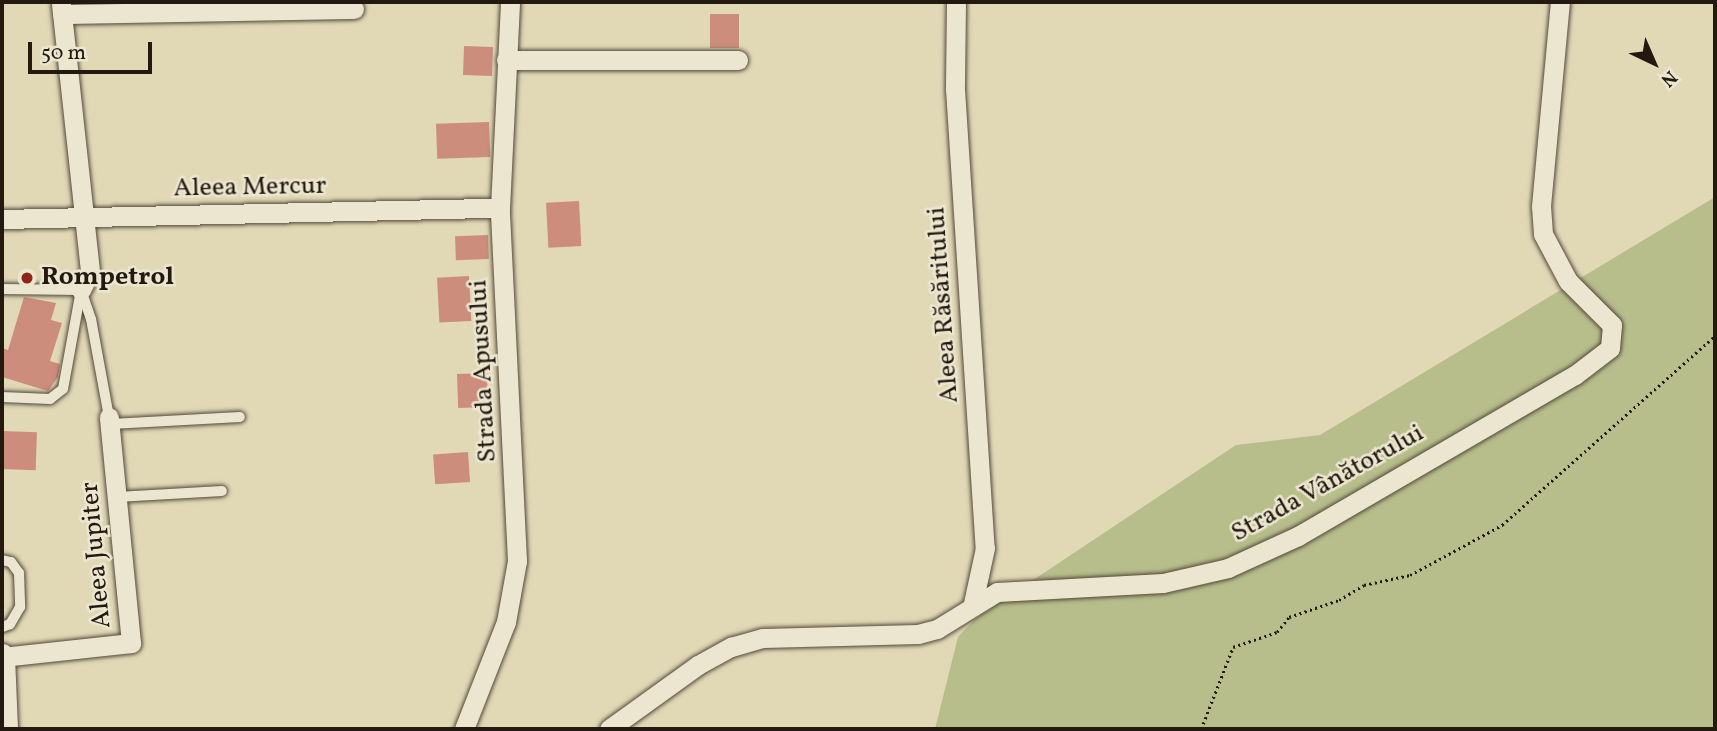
<!DOCTYPE html>
<html>
<head>
<meta charset="utf-8">
<style>
	body { margin:0 }
	#map { position:relative; width:1717px; height:731px; overflow:hidden; background:#e1d8b6; font-family:Vollkorn,serif }
	div>[style] { position:absolute }
	.green>* { inset:0; background:#b7be8b }
	.building>* { inset:0; background:#cc8d7d; transform-origin:0 0 }
	.path>* { height:2.5px; margin-top:-1.25px; transform-origin:0; background:repeating-linear-gradient(90deg,#241911 0 2px,transparent 0 5.5px) }
	.roads { filter:drop-shadow(0 0 2px #53493a) drop-shadow(0 0 2px #53493a) }
	.lane>* { height:10px; margin:-5px; padding:0 5px; transform-origin:5px; border-radius:5px; background:#ece6d0 }
	.street>* { height:19px; margin:-9.5px; padding:0 9.5px; transform-origin:9.5px; border-radius:9.5px; background:#ece6d0 }
	.secondary>* { height:26px; margin:-13px; padding:0 13px; transform-origin:13px; border-radius:13px; background:#ece6d0 }
	.dots>* { width:19px; height:19px; translate:-50% -50%; box-sizing:border-box; border:4px solid #ece6d0; border-radius:50% }
	span { translate:-50% -50%; white-space:nowrap; text-align:center; line-height:1.15; -webkit-text-stroke:5px #ece6d0; paint-order:stroke }
	.street-label { font-size:26px; color:#241911 }
	.poi-label { font-size:26px; color:#241911; font-weight:700 }
	.left { translate:0 -50%; text-align:left }
	.frame { position:absolute; inset:0; border:4px solid #241911; pointer-events:none }
	.north { position:absolute; left:1619px; top:28px; width:70px; height:70px; -webkit-text-stroke:5px #ece6d0; paint-order:stroke; rotate:136deg; font-size:19px; font-weight:700; line-height:28px; text-align:center; color:#241911 }
	.north::after { content:''; display:block; margin:auto; width:24px; height:32px; background:#241911; clip-path:polygon(50% 0,100% 100%,50% 72%,0 100%) }
	.scale { position:absolute; left:28px; top:42px; width:124px; height:32px; box-sizing:border-box; border:4px solid #241911; border-top:0; padding-left:9px; font-size:21px; line-height:24px; white-space:nowrap; color:#241911; -webkit-text-stroke:5px #ece6d0; paint-order:stroke }
</style>
</head>
<body>
<div id="map">
	<div class="green">
		<div style="clip-path:polygon(1715px 197px,1715px 729px,935px 729px,958px 637px,976px 618px,1236px 445px,1320px 435px)"></div>
	</div>
	<div class="building">
		<div style="left:710px;top:14px;width:29px;height:34px"></div>
		<div style="left:464px;top:46px;width:29px;height:29px;rotate:2deg"></div>
		<div style="left:489px;top:122px;width:35px;height:53px;rotate:88deg"></div>
		<div style="left:579px;top:201px;width:45px;height:33px;rotate:87deg"></div>
		<div style="left:488px;top:235px;width:24px;height:33px;rotate:88deg"></div>
		<div style="left:469px;top:276px;width:45px;height:32px;rotate:87deg"></div>
		<div style="clip-path:polygon(24px 297px,56px 303px,51px 320px,62px 323px,50px 361px,60px 364px,58px 377px,48px 391px,2px 377px,2px 348px,8px 350px)"></div>
		<div style="left:487px;top:373px;width:34px;height:30px;rotate:88deg"></div>
		<div style="left:2px;top:431px;width:35px;height:38px;rotate:2deg"></div>
		<div style="left:468px;top:452px;width:30px;height:35px;rotate:86deg"></div>
	</div>
	<div class="path">
		<div style="left:1201px;top:729px;width:88px;rotate:-68.7deg"></div>
		<div style="left:1233px;top:647px;width:46px;rotate:-18.8deg"></div>
		<div style="left:1277px;top:632px;width:19px;rotate:-51deg"></div>
		<div style="left:1289px;top:617px;width:53px;rotate:-18.8deg"></div>
		<div style="left:1339px;top:600px;width:29px;rotate:-31deg"></div>
		<div style="left:1364px;top:585px;width:47px;rotate:-12.3deg"></div>
		<div style="left:1410px;top:575px;width:105px;rotate:-28.5deg"></div>
		<div style="left:1502px;top:525px;width:285px;rotate:-41.6deg"></div>
	</div>
	<div class="roads">
		<div class="lane">
			<div style="left:2px;top:289px;width:79px;rotate:0.7deg"></div>
			<div style="left:81px;top:290px;width:31px;rotate:71deg"></div>
			<div style="left:91px;top:319px;width:100px;rotate:79.6deg"></div>
			<div style="left:2px;top:397px;width:48px;rotate:2.4deg"></div>
			<div style="left:50px;top:399px;width:16px;rotate:-38deg"></div>
			<div style="left:63px;top:389px;width:101px;rotate:-79.7deg"></div>
			<div style="left:111px;top:424px;width:129px;rotate:-3.1deg"></div>
			<div style="left:117px;top:497px;width:105px;rotate:-3.3deg"></div>
			<div style="left:2px;top:560px;width:9px;rotate:13deg"></div>
			<div style="left:11px;top:562px;width:14px;rotate:54deg"></div>
			<div style="left:19px;top:573px;width:34px;rotate:88deg"></div>
			<div style="left:20px;top:607px;width:20px;rotate:120deg"></div>
			<div style="left:10px;top:624px;width:9px;rotate:159deg"></div>
		</div>
		<div class="street">
			<div style="left:956px;top:2px;width:87px;rotate:90.7deg"></div>
			<div style="left:955px;top:89px;width:460px;rotate:86.3deg"></div>
			<div style="left:985px;top:548px;width:56px;rotate:102.3deg"></div>
			<div style="left:61px;top:4px;width:270px;rotate:83.8deg"></div>
			<div style="left:90px;top:272px;width:20px;rotate:117deg"></div>
			<div style="left:62px;top:14px;width:292px;rotate:-1deg"></div>
			<div style="left:506px;top:60px;width:232px"></div>
			<div style="left:2px;top:219px;width:498px;rotate:-1.3deg"></div>
			<div style="left:2px;top:657px;width:130px;rotate:-6.2deg"></div>
			<div style="left:131px;top:643px;width:227px;rotate:-95.6deg"></div>
			<div style="left:464px;top:729px;width:115px;rotate:-68.6deg"></div>
			<div style="left:506px;top:622px;width:62px;rotate:-79.8deg"></div>
			<div style="left:517px;top:561px;width:353px;rotate:-92.8deg"></div>
			<div style="left:500px;top:208px;width:206px;rotate:-87.2deg"></div>
			<div style="left:609px;top:729px;width:110px;rotate:-35.7deg"></div>
			<div style="left:698px;top:665px;width:38px;rotate:-29deg"></div>
			<div style="left:731px;top:647px;width:33px;rotate:-16deg"></div>
			<div style="left:763px;top:638px;width:155px;rotate:-1.5deg"></div>
			<div style="left:918px;top:634px;width:20px;rotate:-15deg"></div>
			<div style="left:937px;top:629px;width:70px;rotate:-31.7deg"></div>
			<div style="left:997px;top:592px;width:166px;rotate:-3.1deg"></div>
			<div style="left:1163px;top:583px;width:67px;rotate:-13deg"></div>
			<div style="left:1228px;top:568px;width:77px;rotate:-24.6deg"></div>
			<div style="left:1298px;top:536px;width:320px;rotate:-30.2deg"></div>
			<div style="left:1575px;top:375px;width:44px;rotate:-37.6deg"></div>
			<div style="left:1610px;top:348px;width:23px;rotate:-85deg"></div>
			<div style="left:1612px;top:325px;width:62px;rotate:-135deg"></div>
			<div style="left:1568px;top:281px;width:53px;rotate:-118deg"></div>
			<div style="left:1543px;top:234px;width:28px;rotate:-94deg"></div>
			<div style="left:1541px;top:206px;width:205px;rotate:-84.7deg"></div>
		</div>
		<div class="secondary">
			<div style="left:2px;top:657px;width:72px;rotate:87.6deg"></div>
		</div>
	</div>
	<div class="dots">
		<div style="left:27px;top:278px;background:#8f2418"></div>
	</div>
	<div class="street-label">
		<span style="left:250px;top:188px;rotate:-1deg">Aleea Mercur</span>
		<span style="left:944px;top:305px;rotate:-94deg">Aleea Răsăritului</span>
		<span style="left:484px;top:371px;rotate:-93deg">Strada Apusului</span>
		<span style="left:1328px;top:484px;rotate:-29deg">Strada Vânătorului</span>
		<span style="left:97px;top:555px;rotate:-95deg">Aleea Jupiter</span>
	</div>
	<div class="poi-label">
		<span class="left" style="left:41px;top:278px">Rompetrol</span>
	</div>
	<div class="frame"></div>
	<div class="north">N</div>
	<div class="scale">50 m</div>
</div>
</body>
</html>
